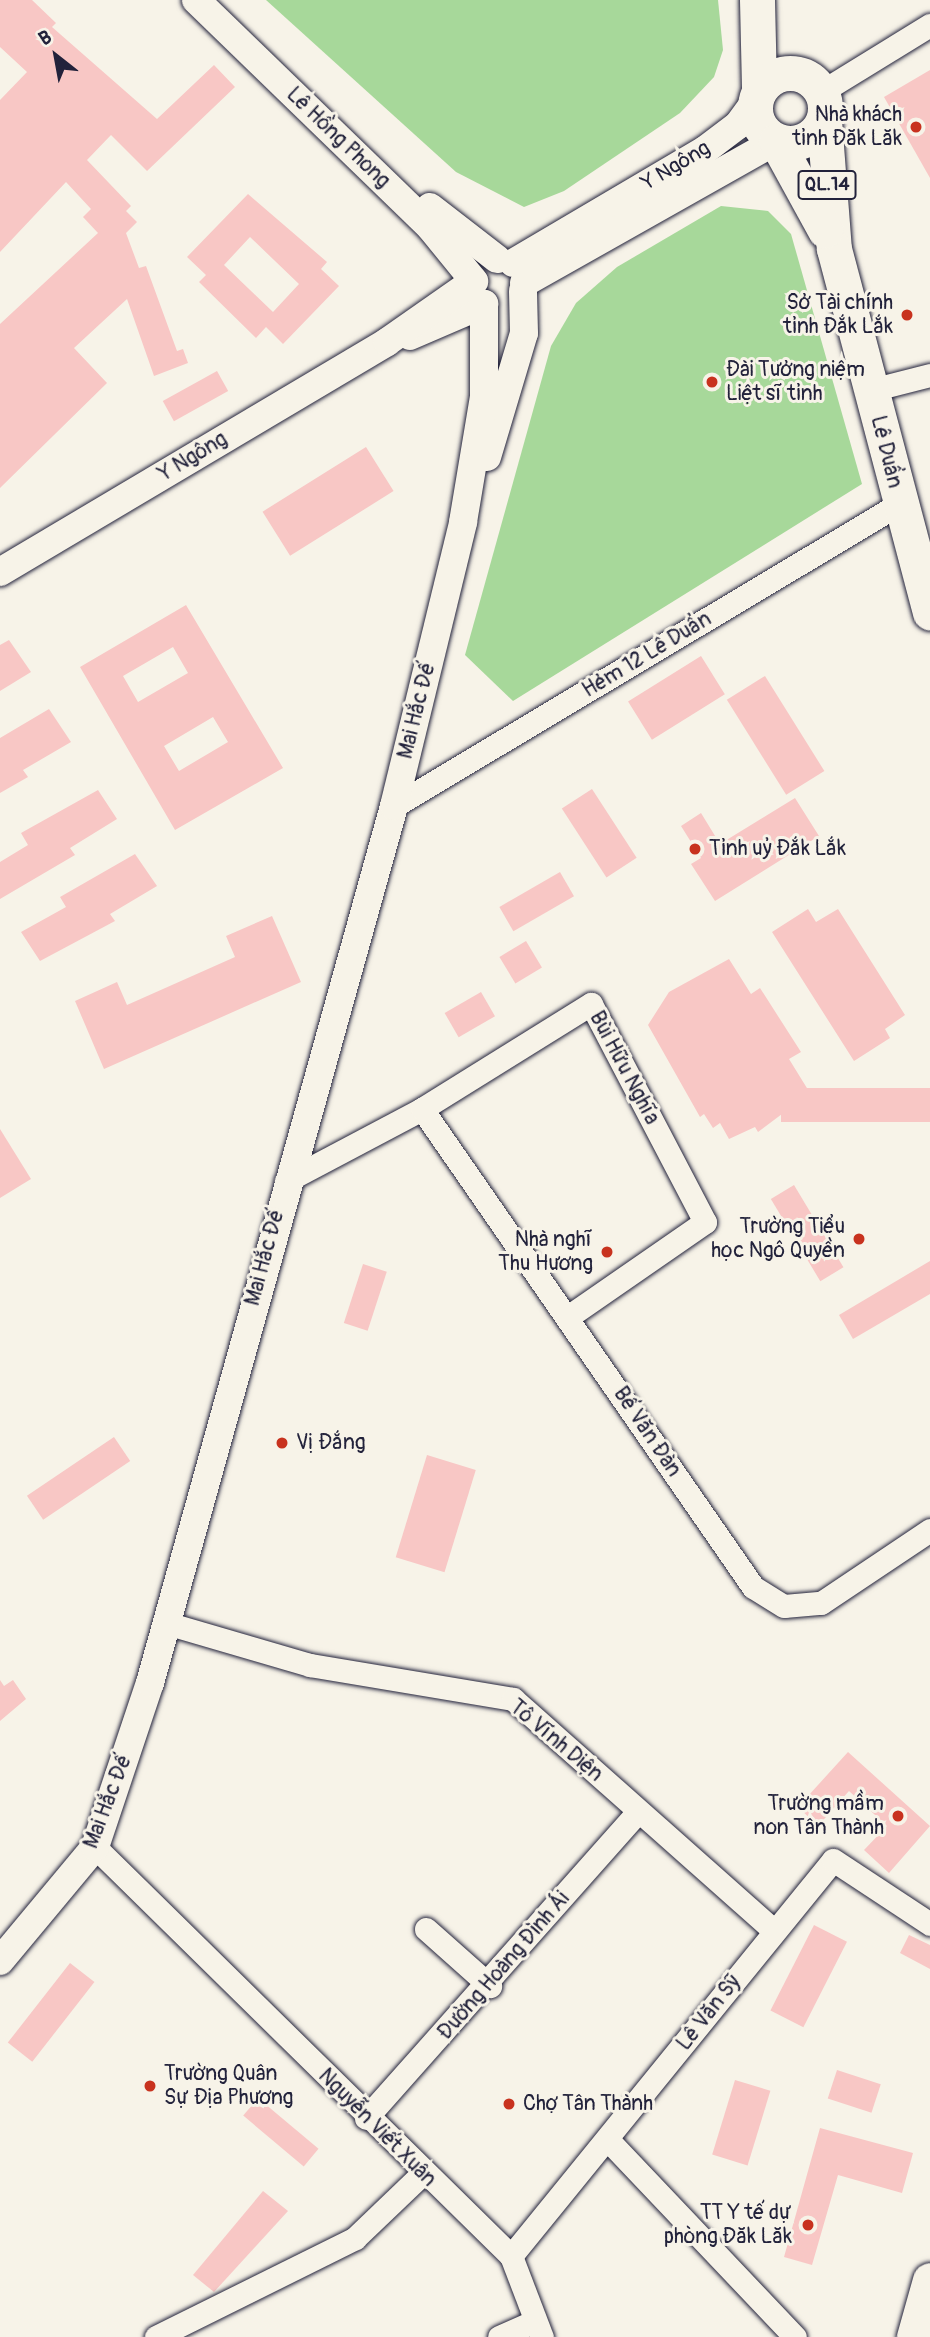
<!DOCTYPE html>
<html>
<head>
<meta charset="utf-8">
<style>
	body { margin:0 }
	#map { position:relative; width:930px; height:2337px; overflow:hidden; background:#f7f3e8; font-family:Pangolin,sans-serif }
	div>[style] { position:absolute }
	.green>* { inset:0; background:#a7d89a }
	.building>* { inset:0; background:#f8c7c5; transform-origin:0 0 }
	.roads { filter:drop-shadow(0 0 2px #22223b) drop-shadow(0 0 2px #22223b) }
	.minor>* { height:23px; margin:-11.5px; padding:0 11.5px; transform-origin:11.5px; border-radius:11.5px; background:#f7f3e8 }
	.tertiary>* { height:28px; margin:-14px; padding:0 14px; transform-origin:14px; border-radius:14px; background:#f7f3e8 }
	.primary>* { height:35px; margin:-17.5px; padding:0 17.5px; transform-origin:17.5px; border-radius:17.5px; background:#f7f3e8 }
	.primary>.ring { margin:-17.5px; padding:0; box-sizing:content-box; background:none; border:35px solid #f7f3e8; border-radius:50% }
	.dots>* { width:19px; height:19px; translate:-50% -50%; box-sizing:border-box; border:4px solid #f7f3e8; border-radius:50% }
	span { translate:-50% -50%; white-space:nowrap; text-align:center; line-height:1.15; -webkit-text-stroke:6px #f7f3e8; paint-order:stroke }
	.shield-label span { padding:2px 5px; background:#f7f3e8; border:2px solid; border-radius:5px; -webkit-text-stroke-width:0 }
	.shield-label { font-size:19px; color:#22223b; font-weight:700 }
	.poi-label { font-size:21px; color:#22223b }
	.right { translate:-100% -50%; text-align:right }
	.left { translate:0 -50%; text-align:left }
	.street-label { font-size:21px; color:#22223b }
	.north { position:absolute; left:21px; top:21px; width:70px; height:70px; -webkit-text-stroke:5px #f7f3e8; paint-order:stroke; rotate:329deg; font-size:19px; font-weight:700; line-height:28px; text-align:center; color:#22223b }
	.north::after { content:''; display:block; margin:auto; width:24px; height:32px; background:#22223b; clip-path:polygon(50% 0,100% 100%,50% 72%,0 100%) }
</style>
</head>
<body>
<div id="map">
	<div class="green">
		<div style="clip-path:polygon(266px 0,718px 0,723px 50px,714px 77px,680px 113px,564px 191px,524px 207px,456px 172px)"></div>
		<div style="clip-path:polygon(721px 206px,768px 211px,791px 234px,862px 484px,513px 701px,465px 655px,551px 346px,576px 303px,617px 267px)"></div>
	</div>
	<div class="building">
		<div style="clip-path:polygon(0 0,32px 0,56px 23px,52px 27px,157px 119px,214px 65px,235px 87px,147px 171px,111px 135px,87px 160px,131px 206px,126px 211px,137px 222px,126px 233px,139px 268px,146px 266px,177px 351px,183px 349px,188px 363px,154px 376px,127px 299px,74px 348px,107px 383px,0 488px,0 324px,98px 233px,83px 217px,91px 209px,66px 182px,0 252px,0 100px,27px 72px,0 47px)"></div>
		<div style="clip-path:polygon(930px 70px,930px 178px,884px 97px)"></div>
		<div style="clip-path:polygon(evenodd,248px 194px,327px 262px,321px 269px,339px 286px,283px 344px,266px 327px,256px 338px,199px 282px,206px 275px,187px 257px,248px 194px,250px 237px,299px 284px,273px 312px,224px 265px,250px 237px)"></div>
		<div style="left:217px;top:371px;width:23px;height:62px;rotate:61deg"></div>
		<div style="left:366px;top:447px;width:52px;height:122px;rotate:58deg"></div>
		<div style="clip-path:polygon(evenodd,186px 605px,283px 768px,175px 830px,80px 667px,186px 605px,173px 647px,188px 673px,138px 702px,123px 676px,173px 647px,186px 605px,213px 717px,228px 742px,179px 771px,164px 746px,213px 717px)"></div>
		<div style="clip-path:polygon(9px 640px,31px 672px,0 691px,0 645px)"></div>
		<div style="left:701px;top:656px;width:45px;height:86px;rotate:58deg"></div>
		<div style="left:765px;top:676px;width:112px;height:45px;rotate:58deg"></div>
		<div style="clip-path:polygon(49px 709px,71px 742px,23px 770px,28px 777px,0 793px,0 738px)"></div>
		<div style="left:592px;top:789px;width:82px;height:36px;rotate:57deg"></div>
		<div style="clip-path:polygon(98px 790px,117px 819px,70px 848px,75px 855px,0 899px,0 862px,28px 845px,21px 833px)"></div>
		<div style="clip-path:polygon(795px 798px,819px 836px,715px 901px,691px 864px,701px 858px,681px 826px,701px 813px,720px 844px)"></div>
		<div style="clip-path:polygon(135px 854px,157px 886px,110px 914px,115px 921px,40px 961px,21px 932px,66px 907px,60px 897px)"></div>
		<div style="left:560px;top:872px;width:28px;height:70px;rotate:60deg"></div>
		<div style="clip-path:polygon(808px 909px,816px 922px,838px 909px,905px 1015px,885px 1029px,890px 1038px,854px 1061px,772px 932px)"></div>
		<div style="clip-path:polygon(272px 916px,301px 982px,104px 1069px,75px 1001px,117px 982px,127px 1005px,235px 957px,226px 936px)"></div>
		<div style="left:526px;top:941px;width:31px;height:31px;rotate:59deg"></div>
		<div style="clip-path:polygon(729px 959px,751px 994px,760px 988px,801px 1052px,789px 1059px,810px 1093px,758px 1132px,755px 1127px,729px 1139px,720px 1123px,713px 1128px,704px 1114px,700px 1117px,648px 1025px,669px 992px)"></div>
		<div style="left:481px;top:992px;width:28px;height:42px;rotate:60deg"></div>
		<div style="left:930px;top:1088px;width:34px;height:149px;rotate:90deg"></div>
		<div style="clip-path:polygon(0 1129px,31px 1179px,0 1198px)"></div>
		<div style="left:794px;top:1185px;width:96px;height:27px;rotate:59deg"></div>
		<div style="clip-path:polygon(930px 1261px,930px 1294px,853px 1339px,839px 1315px)"></div>
		<div style="left:363px;top:1264px;width:25px;height:62px;rotate:18deg"></div>
		<div style="left:114px;top:1437px;width:29px;height:105px;rotate:56deg"></div>
		<div style="left:427px;top:1455px;width:51px;height:107px;rotate:17deg"></div>
		<div style="clip-path:polygon(0 1680px,4px 1686px,13px 1680px,26px 1699px,0 1721px)"></div>
		<div style="clip-path:polygon(848px 1752px,930px 1826px,889px 1873px,864px 1850px,887px 1826px,849px 1791px,818px 1826px,798px 1807px)"></div>
		<div style="left:814px;top:1925px;width:37px;height:96px;rotate:27deg"></div>
		<div style="clip-path:polygon(909px 1935px,930px 1945px,930px 1969px,900px 1953px)"></div>
		<div style="left:70px;top:1963px;width:31px;height:101px;rotate:38deg"></div>
		<div style="left:837px;top:2070px;width:46px;height:30px;rotate:18deg"></div>
		<div style="left:735px;top:2080px;width:37px;height:78px;rotate:17deg"></div>
		<div style="left:258px;top:2098px;width:79px;height:23px;rotate:40deg"></div>
		<div style="clip-path:polygon(820px 2128px,913px 2153px,902px 2193px,838px 2175px,812px 2265px,784px 2257px)"></div>
		<div style="clip-path:polygon(263px 2191px,288px 2211px,214px 2292px,193px 2275px)"></div>
	</div>
	<div class="roads">
		<div class="minor">
			<div style="left:821px;top:92px;width:128px;rotate:-31.6deg"></div>
			<div style="left:871px;top:390px;width:61px;rotate:-14.3deg"></div>
			<div style="left:394px;top:806px;width:588px;rotate:-30.88deg"></div>
			<div style="left:422px;top:1109px;width:581px;rotate:55.3deg"></div>
			<div style="left:753px;top:1587px;width:36px;rotate:32deg"></div>
			<div style="left:784px;top:1606px;width:37px;rotate:-5deg"></div>
			<div style="left:821px;top:1603px;width:131px;rotate:-33.8deg"></div>
			<div style="left:286px;top:1181px;width:154px;rotate:-27.9deg"></div>
			<div style="left:422px;top:1109px;width:199px;rotate:-31.9deg"></div>
			<div style="left:591px;top:1004px;width:246px;rotate:62.4deg"></div>
			<div style="left:705px;top:1222px;width:167px;rotate:145.3deg"></div>
			<div style="left:166px;top:1623px;width:150px;rotate:16.3deg"></div>
			<div style="left:310px;top:1665px;width:206px;rotate:9.5deg"></div>
			<div style="left:513px;top:1699px;width:348px;rotate:41.6deg"></div>
			<div style="left:95px;top:1847px;width:583px;rotate:44.51deg"></div>
			<div style="left:511px;top:2256px;width:87px;rotate:69.1deg"></div>
			<div style="left:426px;top:1929px;width:86px;rotate:41.7deg"></div>
			<div style="left:366px;top:2118px;width:409px;rotate:-48.4deg"></div>
			<div style="left:609px;top:2141px;width:270px;rotate:46.5deg"></div>
			<div style="left:511px;top:2256px;width:510px;rotate:-50.88deg"></div>
			<div style="left:833px;top:1860px;width:116px;rotate:33.4deg"></div>
			<div style="left:156px;top:2337px;width:222px;rotate:-26.4deg"></div>
			<div style="left:355px;top:2238px;width:91px;rotate:-43.7deg"></div>
			<div style="left:499px;top:2337px;width:39px;rotate:-24deg"></div>
		</div>
		<div class="tertiary">
			<div style="left:196px;top:0;width:326px;rotate:44.1deg"></div>
			<div style="left:430px;top:227px;width:70px;rotate:50.8deg"></div>
			<div style="left:430px;top:207px;width:85px;rotate:37.8deg"></div>
			<div style="left:513px;top:263px;width:223px;rotate:-30.5deg"></div>
			<div style="left:705px;top:150px;width:41px;rotate:-37.1deg"></div>
			<div style="left:738px;top:125px;width:31px;rotate:-54deg"></div>
			<div style="left:524px;top:283px;width:289px;rotate:-29.4deg"></div>
			<div style="left:410px;top:336px;width:81px;rotate:-23.4deg"></div>
			<div style="left:487px;top:457px;width:129px;rotate:-73.4deg"></div>
			<div style="left:524px;top:333px;width:42px;rotate:-91.4deg"></div>
			<div style="left:0;top:572px;width:450px;rotate:-30.7deg"></div>
			<div style="left:387px;top:342px;width:106px;rotate:-35deg"></div>
			<div style="left:0;top:1961px;width:148px;rotate:-50.2deg"></div>
			<div style="left:95px;top:1847px;width:173px;rotate:-71.5deg"></div>
			<div style="left:150px;top:1683px;width:910px;rotate:-74.45deg"></div>
			<div style="left:394px;top:806px;width:292px;rotate:-76.3deg"></div>
			<div style="left:463px;top:522px;width:128px;rotate:-80.5deg"></div>
			<div style="left:484px;top:396px;width:92px;rotate:-90deg"></div>
		</div>
		<div class="primary">
			<div style="left:757px;top:0;width:91px;rotate:88.7deg"></div>
			<div class="ring" style="left:755px;top:73px;width:35px;height:35px"></div>
			<div style="left:824px;top:120px;width:129px;rotate:85.6deg"></div>
			<div style="left:834px;top:249px;width:376px;rotate:75.2deg"></div>
			<div style="left:776px;top:141px;width:102px;rotate:61.2deg"></div>
			<div style="left:914px;top:2337px;width:59px;rotate:-74.3deg"></div>
		</div>
	</div>
	<div class="dots">
		<div style="left:916px;top:127px;background:#c8321e"></div>
		<div style="left:907px;top:315px;background:#c8321e"></div>
		<div style="left:712px;top:382px;background:#c8321e"></div>
		<div style="left:695px;top:849px;background:#c8321e"></div>
		<div style="left:859px;top:1239px;background:#c8321e"></div>
		<div style="left:607px;top:1252px;background:#c8321e"></div>
		<div style="left:282px;top:1443px;background:#c8321e"></div>
		<div style="left:898px;top:1816px;background:#c8321e"></div>
		<div style="left:150px;top:2086px;background:#c8321e"></div>
		<div style="left:509px;top:2104px;background:#c8321e"></div>
		<div style="left:808px;top:2225px;background:#c8321e"></div>
	</div>
	<div class="shield-label">
		<span style="left:827px;top:185px">QL.14</span>
	</div>
	<div class="poi-label">
		<span class="right" style="left:902px;top:127px">Nhà khách<br>tỉnh Đăk Lăk</span>
		<span class="right" style="left:893px;top:315px">Sở Tài chính<br>tỉnh Đắk Lắk</span>
		<span class="left" style="left:726px;top:382px">Đài Tưởng niệm<br>Liệt sĩ tỉnh</span>
		<span class="left" style="left:709px;top:849px">Tỉnh uỷ Đắk Lắk</span>
		<span class="right" style="left:845px;top:1239px">Trường Tiểu<br>học Ngô Quyền</span>
		<span class="right" style="left:593px;top:1252px">Nhà nghĩ<br>Thu Hương</span>
		<span class="left" style="left:296px;top:1443px">Vị Đắng</span>
		<span class="right" style="left:884px;top:1816px">Trường mầm<br>non Tân Thành</span>
		<span class="left" style="left:164px;top:2086px">Trường Quân<br>Sự Địa Phương</span>
		<span class="left" style="left:523px;top:2104px">Chợ Tân Thành</span>
		<span class="right" style="left:792px;top:2225px">TT Y tế dự<br>phòng Đăk Lăk</span>
	</div>
	<div class="street-label">
		<span style="left:338px;top:138px;rotate:44deg">Lê Hồng Phong</span>
		<span style="left:676px;top:166px;rotate:-31deg">Y Ngông</span>
		<span style="left:886px;top:452px;rotate:76deg">Lê Duẩn</span>
		<span style="left:193px;top:457px;rotate:-31deg">Y Ngông</span>
		<span style="left:647px;top:655px;rotate:-31deg">Hẻm 12 Lê Duẩn</span>
		<span style="left:417px;top:711px;rotate:-76deg">Mai Hắc Đế</span>
		<span style="left:624px;top:1068px;rotate:62deg">Bùi Hữu Nghĩa</span>
		<span style="left:265px;top:1258px;rotate:-75deg">Mai Hắc Đế</span>
		<span style="left:647px;top:1432px;rotate:56deg">Bế Văn Đàn</span>
		<span style="left:556px;top:1741px;rotate:40deg">Tô Vĩnh Diện</span>
		<span style="left:108px;top:1802px;rotate:-69deg">Mai Hắc Đế</span>
		<span style="left:504px;top:1966px;rotate:-49deg">Đường Hoàng Đình Ái</span>
		<span style="left:709px;top:2013px;rotate:-52deg">Lê Văn Sỹ</span>
		<span style="left:377px;top:2128px;rotate:45deg">Nguyễn Viết Xuân</span>
	</div>
	<div class="north">B</div>
</div>
</body>
</html>
